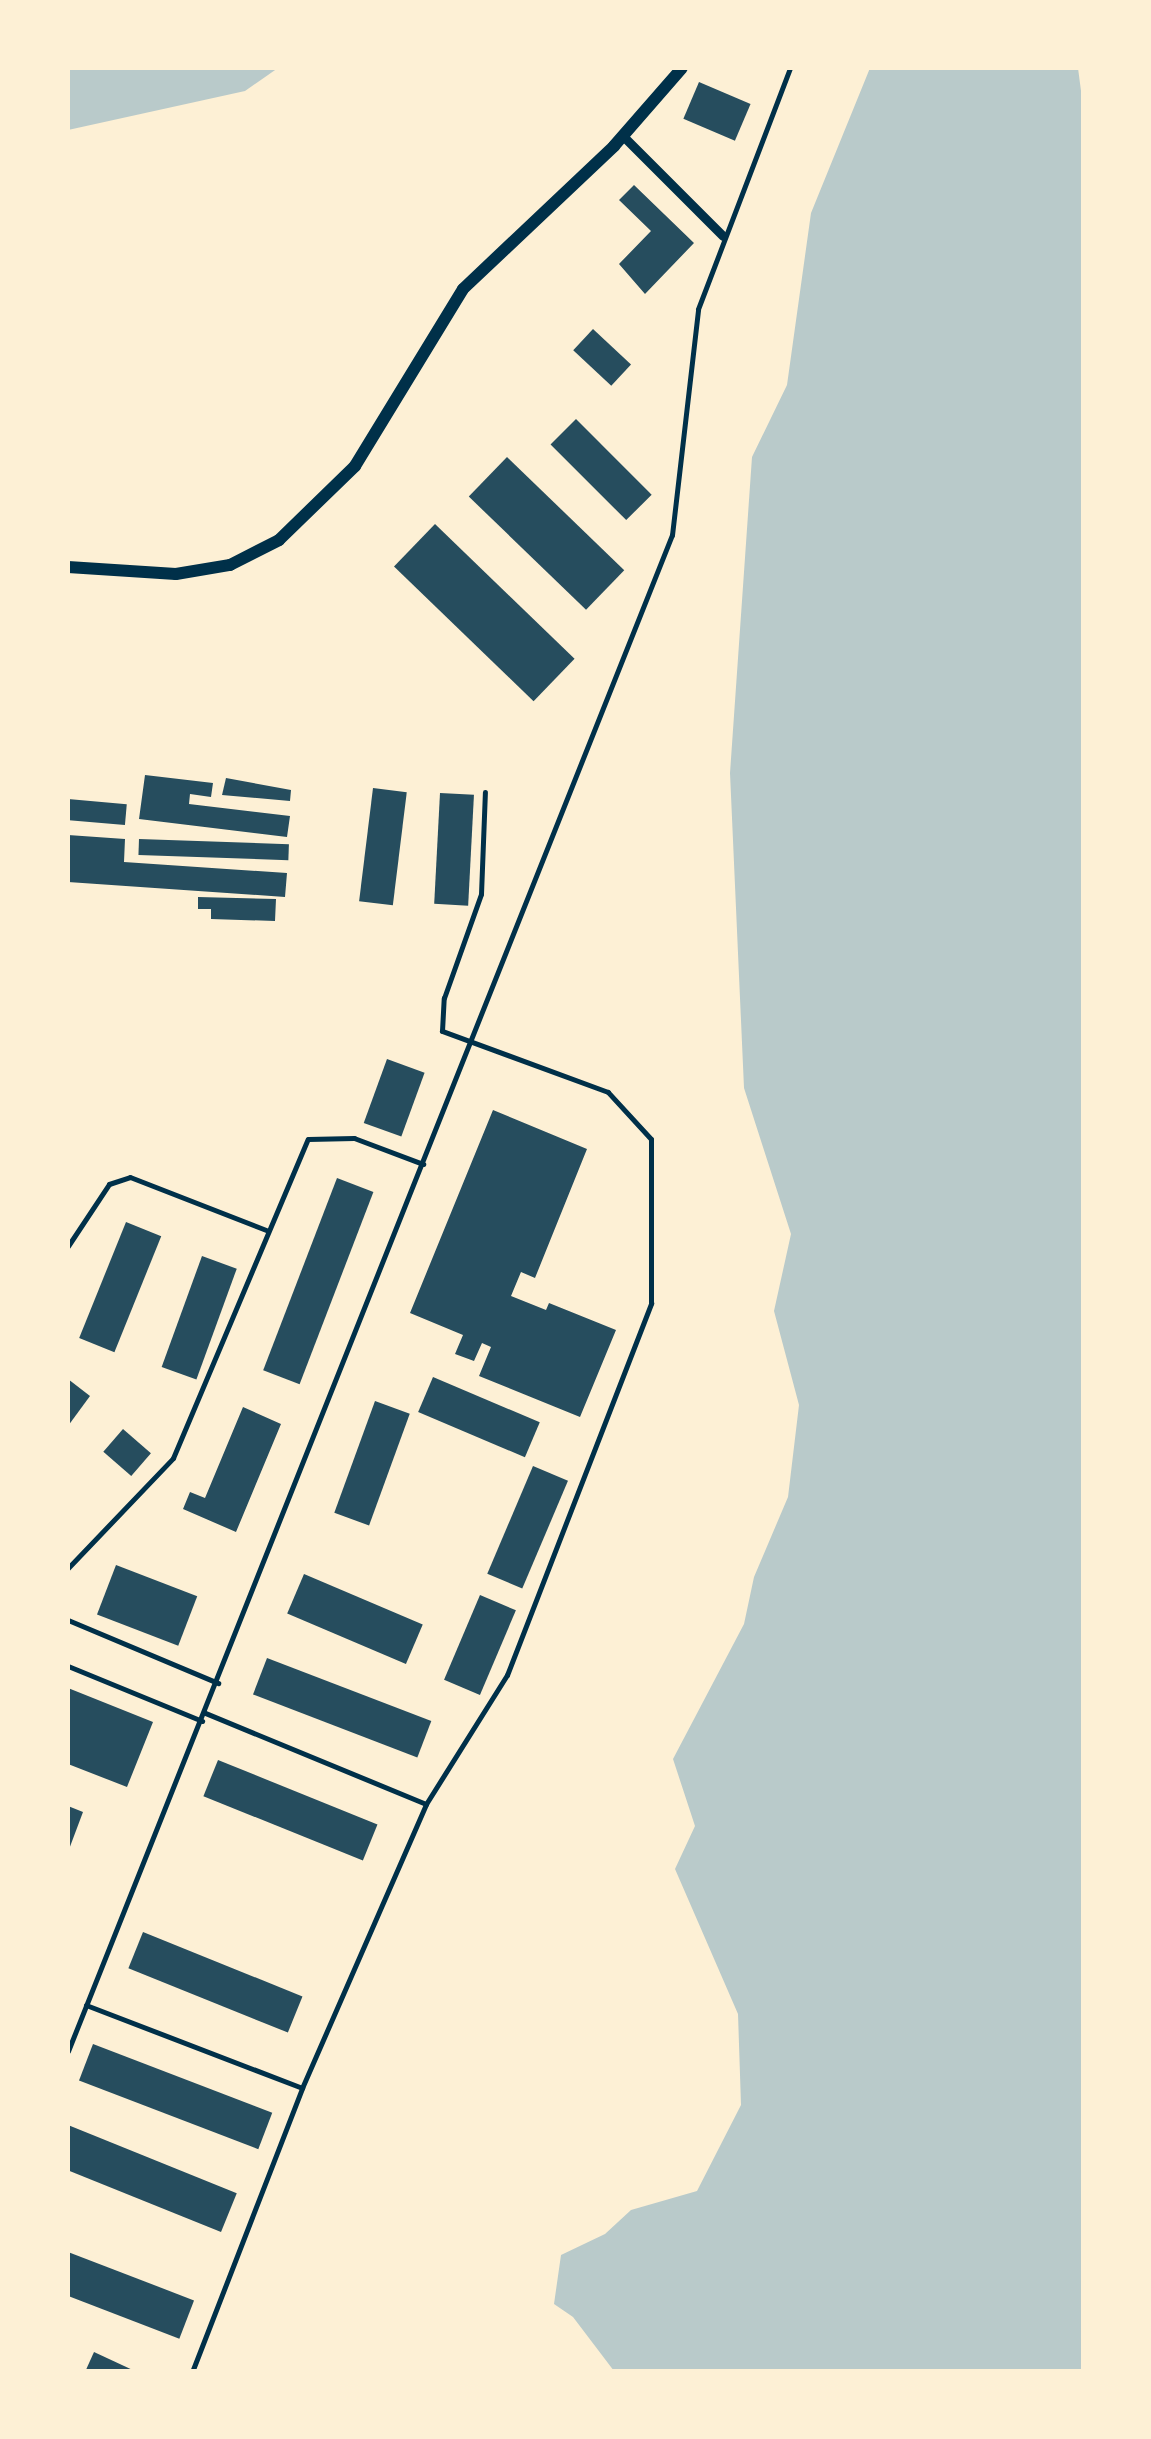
<!DOCTYPE html>
<html>
<head>
<meta charset="utf-8">
<style>
	body { margin:0 }
	#map { position:relative; width:1151px; height:2439px; overflow:hidden; background:#fdf0d5; font-family:"Alegreya Sans",sans-serif }
	div>[style] { position:absolute }
	.green>* { inset:0; background:#b9caca }
	.building>* { inset:0; background:#264d5e; transform-origin:0 0 }
	.service>* { height:5px; margin:-2.5px; padding:0 2.5px; transform-origin:2.5px; border-radius:2.5px; background:#003049 }
	.minor>* { height:9px; margin:-4.5px; padding:0 4.5px; transform-origin:4.5px; border-radius:4.5px; background:#003049 }
	.secondary>* { height:12px; margin:-6px; padding:0 6px; transform-origin:6px; border-radius:6px; background:#003049 }
	span { translate:-50% -50%; white-space:nowrap; text-align:center; line-height:1.15; -webkit-text-stroke:8px #fdf0d5; paint-order:stroke }
	.frame { position:absolute; inset:0; border:70px solid #fdf0d5; pointer-events:none }
</style>
</head>
<body>
<div id="map">
	<div class="green">
		<div style="clip-path:polygon(68px 68px,278px 68px,245px 91px,68px 130px)"></div>
		<div style="clip-path:polygon(870px 68px,1078px 68px,1083px 106px,1083px 2371px,614px 2371px,573px 2317px,554px 2304px,561px 2255px,605px 2234px,631px 2210px,697px 2191px,741px 2105px,738px 2014px,675px 1869px,695px 1826px,673px 1759px,744px 1624px,754px 1577px,788px 1497px,799px 1405px,774px 1311px,791px 1234px,744px 1088px,730px 773px,752px 457px,787px 385px,811px 213px)"></div>
	</div>
	<div class="building">
		<div style="left:699px;top:82px;width:56px;height:40px;rotate:23deg"></div>
		<div style="clip-path:polygon(634px 185px,694px 243px,645px 294px,619px 264px,651px 231px,619px 200px)"></div>
		<div style="left:593px;top:329px;width:52px;height:29px;rotate:43deg"></div>
		<div style="left:576px;top:419px;width:107px;height:36px;rotate:45deg"></div>
		<div style="left:507px;top:457px;width:163px;height:55px;rotate:44deg"></div>
		<div style="left:435px;top:524px;width:194px;height:59px;rotate:44deg"></div>
		<div style="clip-path:polygon(145px 775px,213px 783px,211px 797px,190px 794px,189px 804px,290px 816px,287px 837px,139px 819px)"></div>
		<div style="clip-path:polygon(226px 778px,291px 790px,290px 801px,222px 795px)"></div>
		<div style="left:373px;top:788px;width:34px;height:114px;rotate:7deg"></div>
		<div style="left:440px;top:793px;width:34px;height:111px;rotate:3deg"></div>
		<div style="left:68px;top:799px;width:59px;height:21px;rotate:5deg"></div>
		<div style="clip-path:polygon(68px 835px,125px 839px,124px 862px,287px 873px,285px 897px,68px 882px)"></div>
		<div style="left:139px;top:839px;width:150px;height:16px;rotate:2deg"></div>
		<div style="clip-path:polygon(198px 897px,276px 899px,275px 921px,211px 919px,211px 909px,198px 909px)"></div>
		<div style="left:387px;top:1059px;width:40px;height:68px;rotate:20deg"></div>
		<div style="clip-path:polygon(493px 1110px,587px 1149px,535px 1278px,521px 1272px,511px 1296px,546px 1310px,549px 1303px,616px 1330px,580px 1417px,479px 1376px,491px 1347px,482px 1343px,474px 1361px,455px 1354px,463px 1335px,410px 1313px)"></div>
		<div style="left:337px;top:1178px;width:39px;height:206px;rotate:21deg"></div>
		<div style="left:126px;top:1222px;width:38px;height:125px;rotate:22deg"></div>
		<div style="left:202px;top:1256px;width:37px;height:118px;rotate:20deg"></div>
		<div style="left:433px;top:1377px;width:116px;height:38px;rotate:23deg"></div>
		<div style="clip-path:polygon(68px 1379px,90px 1396px,68px 1426px)"></div>
		<div style="left:375px;top:1401px;width:37px;height:119px;rotate:20deg"></div>
		<div style="clip-path:polygon(243px 1407px,281px 1424px,236px 1532px,183px 1509px,190px 1492px,205px 1498px)"></div>
		<div style="left:123px;top:1429px;width:37px;height:30px;rotate:41deg"></div>
		<div style="left:533px;top:1466px;width:38px;height:117px;rotate:23deg"></div>
		<div style="left:116px;top:1565px;width:87px;height:53px;rotate:21deg"></div>
		<div style="left:304px;top:1574px;width:129px;height:43px;rotate:23deg"></div>
		<div style="left:480px;top:1595px;width:39px;height:92px;rotate:23deg"></div>
		<div style="left:267px;top:1658px;width:176px;height:39px;rotate:21deg"></div>
		<div style="clip-path:polygon(68px 1688px,153px 1722px,127px 1787px,68px 1764px)"></div>
		<div style="left:218px;top:1760px;width:172px;height:39px;rotate:22deg"></div>
		<div style="clip-path:polygon(68px 1806px,83px 1812px,68px 1852px)"></div>
		<div style="left:143px;top:1932px;width:172px;height:39px;rotate:22deg"></div>
		<div style="left:93px;top:2044px;width:192px;height:39px;rotate:21deg"></div>
		<div style="left:68px;top:2125px;width:182px;height:42px;rotate:22deg"></div>
		<div style="left:68px;top:2252px;width:135px;height:41px;rotate:21deg"></div>
		<div style="clip-path:polygon(94px 2352px,137px 2372px,85px 2372px)"></div>
	</div>
	<div class="service">
		<div style="left:68px;top:1246px;width:74px;rotate:-56.5deg"></div>
		<div style="left:109px;top:1184px;width:22px;rotate:-18deg"></div>
		<div style="left:130px;top:1177px;width:146px;rotate:21.3deg"></div>
		<div style="left:68px;top:1568px;width:152px;rotate:-46.3deg"></div>
		<div style="left:173px;top:1458px;width:346px;rotate:-67.1deg"></div>
		<div style="left:308px;top:1139px;width:46px;rotate:-1.2deg"></div>
		<div style="left:354px;top:1138px;width:74px;rotate:20.6deg"></div>
		<div style="left:68px;top:1620px;width:163px;rotate:22.8deg"></div>
		<div style="left:68px;top:1666px;width:145px;rotate:22.3deg"></div>
		<div style="left:426px;top:1804px;width:152px;rotate:-57.9deg"></div>
		<div style="left:507px;top:1675px;width:399px;rotate:-68.8deg"></div>
		<div style="left:651px;top:1303px;width:164px;rotate:-90deg"></div>
		<div style="left:651px;top:1139px;width:64px;rotate:-132.5deg"></div>
		<div style="left:608px;top:1092px;width:177px;rotate:-159.8deg"></div>
		<div style="left:442px;top:1031px;width:33px;rotate:-87deg"></div>
		<div style="left:444px;top:998px;width:110px;rotate:-70.4deg"></div>
		<div style="left:481px;top:894px;width:102px;rotate:-87.8deg"></div>
		<div style="left:86px;top:2005px;width:231px;rotate:21deg"></div>
		<div style="left:68px;top:2051px;width:1632px;rotate:-68.28deg"></div>
		<div style="left:672px;top:535px;width:227px;rotate:-83.4deg"></div>
		<div style="left:698px;top:309px;width:258px;rotate:-69.1deg"></div>
		<div style="left:192px;top:2372px;width:305px;rotate:-68.8deg"></div>
		<div style="left:302px;top:2088px;width:310px;rotate:-66.4deg"></div>
		<div style="left:426px;top:1804px;width:239px;rotate:-157.6deg"></div>
	</div>
	<div class="minor">
		<div style="left:623px;top:136px;width:141px;rotate:45deg"></div>
	</div>
	<div class="secondary">
		<div style="left:68px;top:567px;width:108px;rotate:3.7deg"></div>
		<div style="left:176px;top:574px;width:55px;rotate:-9.5deg"></div>
		<div style="left:230px;top:565px;width:55px;rotate:-27deg"></div>
		<div style="left:279px;top:540px;width:106px;rotate:-44.2deg"></div>
		<div style="left:355px;top:466px;width:207px;rotate:-58.6deg"></div>
		<div style="left:463px;top:289px;width:208px;rotate:-43.4deg"></div>
		<div style="left:614px;top:146px;width:103px;rotate:-48.9deg"></div>
	</div>
	<div class="frame"></div>
</div>
</body>
</html>
